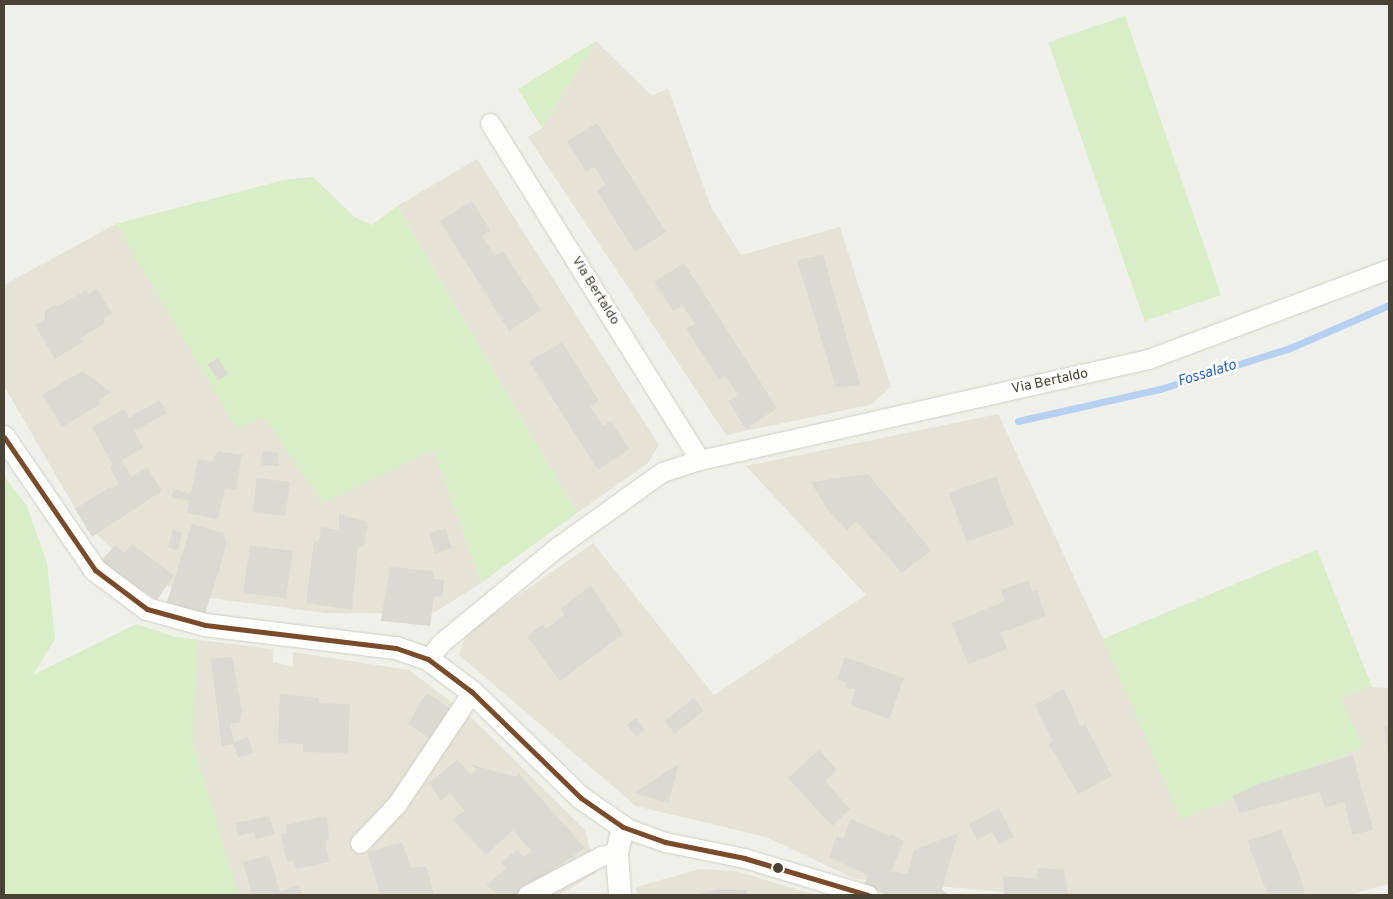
<!DOCTYPE html>
<html>
<head>
<meta charset="utf-8">
<style>
	body { margin:0 }
	#map { position:relative; width:1393px; height:899px; overflow:hidden; background:#f0f0ea; font-family:Overpass,sans-serif }
	div>[style] { position:absolute }
	.residential>* { inset:0; background:#e5e3d6 }
	.green>* { inset:0; background:#d8eec7; transform-origin:0 0 }
	.stream>* { height:7px; margin:-3.5px; padding:0 3.5px; transform-origin:3.5px; border-radius:3.5px; background:#b6d0f2 }
	.building>* { inset:0; background:#dad9d2; transform-origin:0 0 }
	.roads { filter:drop-shadow(0 0 1px #cfcec7) drop-shadow(0 0 1px #cfcec7) }
	.minor>* { height:19px; margin:-9.5px; padding:0 9.5px; transform-origin:9.5px; border-radius:9.5px; background:#fdfdfc }
	.tertiary>* { height:22px; margin:-11px; padding:0 11px; transform-origin:11px; border-radius:11px; background:#fdfdfc }
	.bus-1>* { height:5px; margin:-2.5px; padding:0 2.5px; transform-origin:2.5px; border-radius:2.5px; background:#7a4b2a }
	.dots>* { width:14px; height:14px; translate:-50% -50%; box-sizing:border-box; border:2px solid #fff; border-radius:50% }
	span { translate:-50% -50%; white-space:nowrap; text-align:center; line-height:1.15; -webkit-text-stroke:5px #fff; paint-order:stroke }
	.street-label { font-size:14px; color:#484334 }
	.water-label { font-size:15px; color:#2463bd; font-style:italic }
	.frame { position:absolute; inset:0; border:5px solid #484334; pointer-events:none }
</style>
</head>
<body>
<div id="map">
	<div class="residential">
		<div style="clip-path:polygon(596px 41px,652px 96px,668px 88px,711px 207px,741px 255px,840px 227px,891px 387px,870px 405px,726px 435px,528px 137px,542px 128px)"></div>
		<div style="clip-path:polygon(477px 159px,659px 445px,648px 463px,577px 513px,397px 206px)"></div>
		<div style="clip-path:polygon(313px 177px,354px 217px,372px 226px,396px 340px,481px 583px,432px 614px,326px 613px,186px 595px,135px 570px,83px 522px,4px 386px,4px 285px,116px 224px,285px 180px)"></div>
		<div style="clip-path:polygon(998px 414px,1103px 639px,1317px 550px,1372px 687px,1389px 688px,1389px 884px,1348px 895px,1039px 895px,855px 879px,766px 837px,636px 806px,459px 655px,468px 631px,593px 543px,714px 695px,866px 595px,746px 466px)"></div>
		<div style="clip-path:polygon(176px 637px,273px 649px,273px 662px,293px 667px,293px 652px,409px 670px,471px 717px,585px 830px,596px 873px,559px 895px,232px 895px,193px 741px)"></div>
		<div style="clip-path:polygon(700px 869px,736px 871px,815px 895px,637px 895px,636px 887px)"></div>
	</div>
	<div class="green">
		<div style="left:1125px;top:16px;width:295px;height:81px;rotate:71deg"></div>
		<div style="clip-path:polygon(596px 41px,542px 128px,518px 89px)"></div>
		<div style="clip-path:polygon(313px 177px,354px 217px,372px 225px,397px 206px,577px 513px,481px 583px,434px 449px,323px 503px,264px 417px,237px 429px,116px 224px,285px 180px)"></div>
		<div style="clip-path:polygon(4px 476px,27px 506px,47px 563px,55px 639px,33px 675px,136px 624px,176px 637px,198px 640px,193px 741px,238px 895px,4px 895px)"></div>
		<div style="clip-path:polygon(1317px 550px,1372px 687px,1340px 697px,1363px 747px,1181px 819px,1103px 639px)"></div>
	</div>
	<div class="stream">
		<div style="left:1018px;top:421px;width:146px;rotate:-12.7deg"></div>
		<div style="left:1160px;top:389px;width:136px;rotate:-17.5deg"></div>
		<div style="left:1290px;top:348px;width:108px;rotate:-23.5deg"></div>
	</div>
	<div class="building">
		<div style="clip-path:polygon(597px 123px,666px 232px,635px 252px,597px 191px,606px 185px,595px 167px,586px 172px,567px 141px)"></div>
		<div style="clip-path:polygon(472px 201px,490px 230px,482px 236px,495px 256px,503px 251px,541px 310px,509px 331px,440px 221px)"></div>
		<div style="clip-path:polygon(823px 255px,860px 385px,836px 387px,797px 260px)"></div>
		<div style="clip-path:polygon(684px 263px,777px 408px,746px 429px,728px 401px,738px 395px,725px 376px,719px 380px,686px 329px,695px 324px,682px 305px,673px 311px,654px 282px)"></div>
		<div style="clip-path:polygon(97px 288px,112px 314px,103px 319px,105px 323px,81px 338px,83px 342px,55px 359px,35px 325px,45px 319px,45px 311px,56px 304px,58px 306px,86px 290px,88px 294px)"></div>
		<div style="clip-path:polygon(562px 342px,599px 401px,590px 407px,603px 426px,611px 421px,629px 449px,598px 470px,529px 362px)"></div>
		<div style="left:218px;top:358px;width:19px;height:12px;rotate:58deg"></div>
		<div style="clip-path:polygon(82px 371px,111px 392px,98px 400px,101px 404px,62px 427px,42px 395px)"></div>
		<div style="clip-path:polygon(159px 400px,167px 413px,134px 431px,143px 448px,122px 460px,131px 477px,147px 467px,162px 491px,92px 537px,75px 509px,110px 487px,112px 489px,119px 485px,110px 468px,113px 465px,92px 427px,124px 409px,129px 418px)"></div>
		<div style="clip-path:polygon(218px 451px,242px 455px,236px 490px,225px 488px,218px 519px,187px 513px,189px 501px,171px 498px,174px 489px,191px 494px,198px 459px,212px 462px)"></div>
		<div style="clip-path:polygon(263px 451px,278px 453px,279px 466px,261px 465px)"></div>
		<div style="clip-path:polygon(868px 474px,931px 550px,902px 573px,856px 521px,847px 530px,827px 509px,811px 482px)"></div>
		<div style="left:996px;top:476px;width:52px;height:50px;rotate:70deg"></div>
		<div style="left:257px;top:478px;width:33px;height:34px;rotate:7deg"></div>
		<div style="clip-path:polygon(339px 514px,368px 522px,364px 547px,358px 546px,352px 610px,306px 603px,314px 541px,319px 542px,321px 527px,339px 530px)"></div>
		<div style="clip-path:polygon(192px 524px,223px 533px,227px 544px,204px 617px,166px 605px)"></div>
		<div style="left:445px;top:528px;width:21px;height:17px;rotate:71deg"></div>
		<div style="clip-path:polygon(173px 530px,182px 533px,178px 551px,168px 547px)"></div>
		<div style="clip-path:polygon(132px 544px,174px 575px,157px 600px,110px 570px,102px 560px,115px 545px,124px 553px)"></div>
		<div style="left:250px;top:545px;width:43px;height:48px;rotate:8deg"></div>
		<div style="clip-path:polygon(390px 567px,434px 571px,433px 579px,444px 580px,442px 597px,434px 596px,430px 626px,381px 621px)"></div>
		<div style="clip-path:polygon(1028px 580px,1033px 592px,1037px 590px,1046px 616px,1001px 633px,1007px 649px,968px 664px,952px 623px,1005px 601px,1001px 590px)"></div>
		<div style="clip-path:polygon(591px 585px,623px 634px,560px 681px,527px 636px,543px 624px,546px 629px,565px 614px,560px 609px)"></div>
		<div style="clip-path:polygon(232px 657px,242px 711px,240px 722px,230px 724px,234px 742px,248px 737px,253px 753px,238px 758px,234px 744px,222px 746px,211px 659px)"></div>
		<div style="clip-path:polygon(845px 657px,904px 678px,889px 719px,850px 705px,856px 689px,845px 688px,847px 682px,837px 679px)"></div>
		<div style="clip-path:polygon(1064px 689px,1081px 727px,1085px 724px,1112px 776px,1078px 794px,1049px 744px,1053px 742px,1035px 705px)"></div>
		<div style="clip-path:polygon(428px 693px,450px 709px,430px 739px,408px 724px,417px 709px,415px 708px)"></div>
		<div style="clip-path:polygon(280px 694px,319px 698px,318px 703px,350px 704px,348px 753px,303px 752px,303px 744px,278px 743px)"></div>
		<div style="left:694px;top:698px;width:16px;height:37px;rotate:52deg"></div>
		<div style="left:636px;top:718px;width:15px;height:11px;rotate:53deg"></div>
		<div style="clip-path:polygon(1389px 725px,1389px 754px,1388px 754px,1384px 726px)"></div>
		<div style="clip-path:polygon(819px 750px,837px 770px,825px 781px,850px 809px,832px 826px,788px 778px)"></div>
		<div style="clip-path:polygon(1353px 755px,1373px 830px,1352px 835px,1344px 802px,1325px 808px,1320px 792px,1240px 813px,1232px 796px,1261px 783px)"></div>
		<div style="clip-path:polygon(457px 760px,471px 775px,477px 770px,472px 765px,517px 777px,519px 774px,585px 848px,515px 895px,499px 895px,486px 885px,506px 869px,501px 862px,517px 850px,523px 857px,532px 852px,513px 830px,486px 855px,452px 819px,465px 811px,450px 793px,441px 801px,429px 783px)"></div>
		<div style="clip-path:polygon(679px 764px,668px 803px,634px 793px)"></div>
		<div style="clip-path:polygon(999px 808px,1014px 837px,999px 844px,992px 832px,977px 840px,969px 824px)"></div>
		<div style="clip-path:polygon(269px 816px,275px 834px,256px 839px,254px 832px,238px 836px,236px 823px)"></div>
		<div style="clip-path:polygon(326px 816px,330px 839px,325px 841px,329px 862px,296px 869px,294px 861px,287px 862px,281px 834px,287px 832px,285px 825px)"></div>
		<div style="clip-path:polygon(851px 819px,890px 836px,892px 834px,904px 842px,891px 871px,908px 874px,914px 850px,958px 833px,942px 890px,949px 895px,888px 895px,863px 886px,868px 875px,829px 857px,837px 836px,843px 839px)"></div>
		<div style="clip-path:polygon(1281px 830px,1300px 876px,1305px 895px,1268px 895px,1247px 841px)"></div>
		<div style="clip-path:polygon(402px 842px,411px 868px,426px 866px,434px 895px,380px 895px,367px 852px)"></div>
		<div style="clip-path:polygon(269px 855px,280px 892px,299px 885px,302px 895px,252px 895px,243px 862px)"></div>
		<div style="clip-path:polygon(1037px 868px,1064px 870px,1068px 895px,1004px 895px,1003px 876px,1038px 879px)"></div>
		<div style="clip-path:polygon(718px 889px,747px 890px,747px 895px,695px 895px)"></div>
	</div>
	<div class="roads">
		<div class="minor">
			<div style="left:490px;top:123px;width:397px;rotate:58.1deg"></div>
			<div style="left:428px;top:659px;width:22px;rotate:-51deg"></div>
			<div style="left:442px;top:642px;width:148px;rotate:-39.5deg"></div>
			<div style="left:556px;top:548px;width:130px;rotate:-35.6deg"></div>
			<div style="left:662px;top:472px;width:40px;rotate:-18deg"></div>
			<div style="left:700px;top:460px;width:459px;rotate:-12.7deg"></div>
			<div style="left:1148px;top:359px;width:257px;rotate:-20.5deg"></div>
			<div style="left:623px;top:827px;width:45px;rotate:19.7deg"></div>
			<div style="left:665px;top:842px;width:81px;rotate:11.4deg"></div>
			<div style="left:744px;top:858px;width:129px;rotate:16.6deg"></div>
			<div style="left:360px;top:843px;width:54px;rotate:-46.5deg"></div>
			<div style="left:397px;top:804px;width:135px;rotate:-56.2deg"></div>
			<div style="left:527px;top:895px;width:84px;rotate:-27.8deg"></div>
			<div style="left:601px;top:856px;width:16px;rotate:-11deg"></div>
		</div>
		<div class="tertiary">
			<div style="left:4px;top:437px;width:161px;rotate:55.6deg"></div>
			<div style="left:95px;top:570px;width:65px;rotate:36.9deg"></div>
			<div style="left:147px;top:609px;width:60px;rotate:15.4deg"></div>
			<div style="left:205px;top:625px;width:192px;rotate:6.9deg"></div>
			<div style="left:396px;top:648px;width:34px;rotate:19deg"></div>
			<div style="left:428px;top:659px;width:55px;rotate:36.9deg"></div>
			<div style="left:472px;top:692px;width:152px;rotate:44.2deg"></div>
			<div style="left:581px;top:798px;width:51px;rotate:34.6deg"></div>
			<div style="left:623px;top:827px;width:27px;rotate:103deg"></div>
			<div style="left:617px;top:853px;width:42px;rotate:85.9deg"></div>
		</div>
	</div>
	<div class="bus-1">
		<div style="left:4px;top:437px;width:161px;rotate:55.6deg"></div>
		<div style="left:95px;top:570px;width:65px;rotate:36.9deg"></div>
		<div style="left:147px;top:609px;width:60px;rotate:15.4deg"></div>
		<div style="left:205px;top:625px;width:192px;rotate:6.9deg"></div>
		<div style="left:396px;top:648px;width:34px;rotate:19deg"></div>
		<div style="left:428px;top:659px;width:55px;rotate:36.9deg"></div>
		<div style="left:472px;top:692px;width:152px;rotate:44.2deg"></div>
		<div style="left:581px;top:798px;width:51px;rotate:34.6deg"></div>
		<div style="left:623px;top:827px;width:45px;rotate:19.7deg"></div>
		<div style="left:665px;top:842px;width:81px;rotate:11.4deg"></div>
		<div style="left:744px;top:858px;width:129px;rotate:16.6deg"></div>
	</div>
	<div class="dots">
		<div style="left:778px;top:868px;background:#484334"></div>
	</div>
	<div class="street-label">
		<span style="left:595px;top:291px;rotate:58deg">Via Bertaldo</span>
		<span style="left:1050px;top:382px;rotate:-12deg">Via Bertaldo</span>
	</div>
	<div class="water-label">
		<span style="left:1207px;top:374px;rotate:-17deg">Fossalato</span>
	</div>
	<div class="frame"></div>
</div>
</body>
</html>
